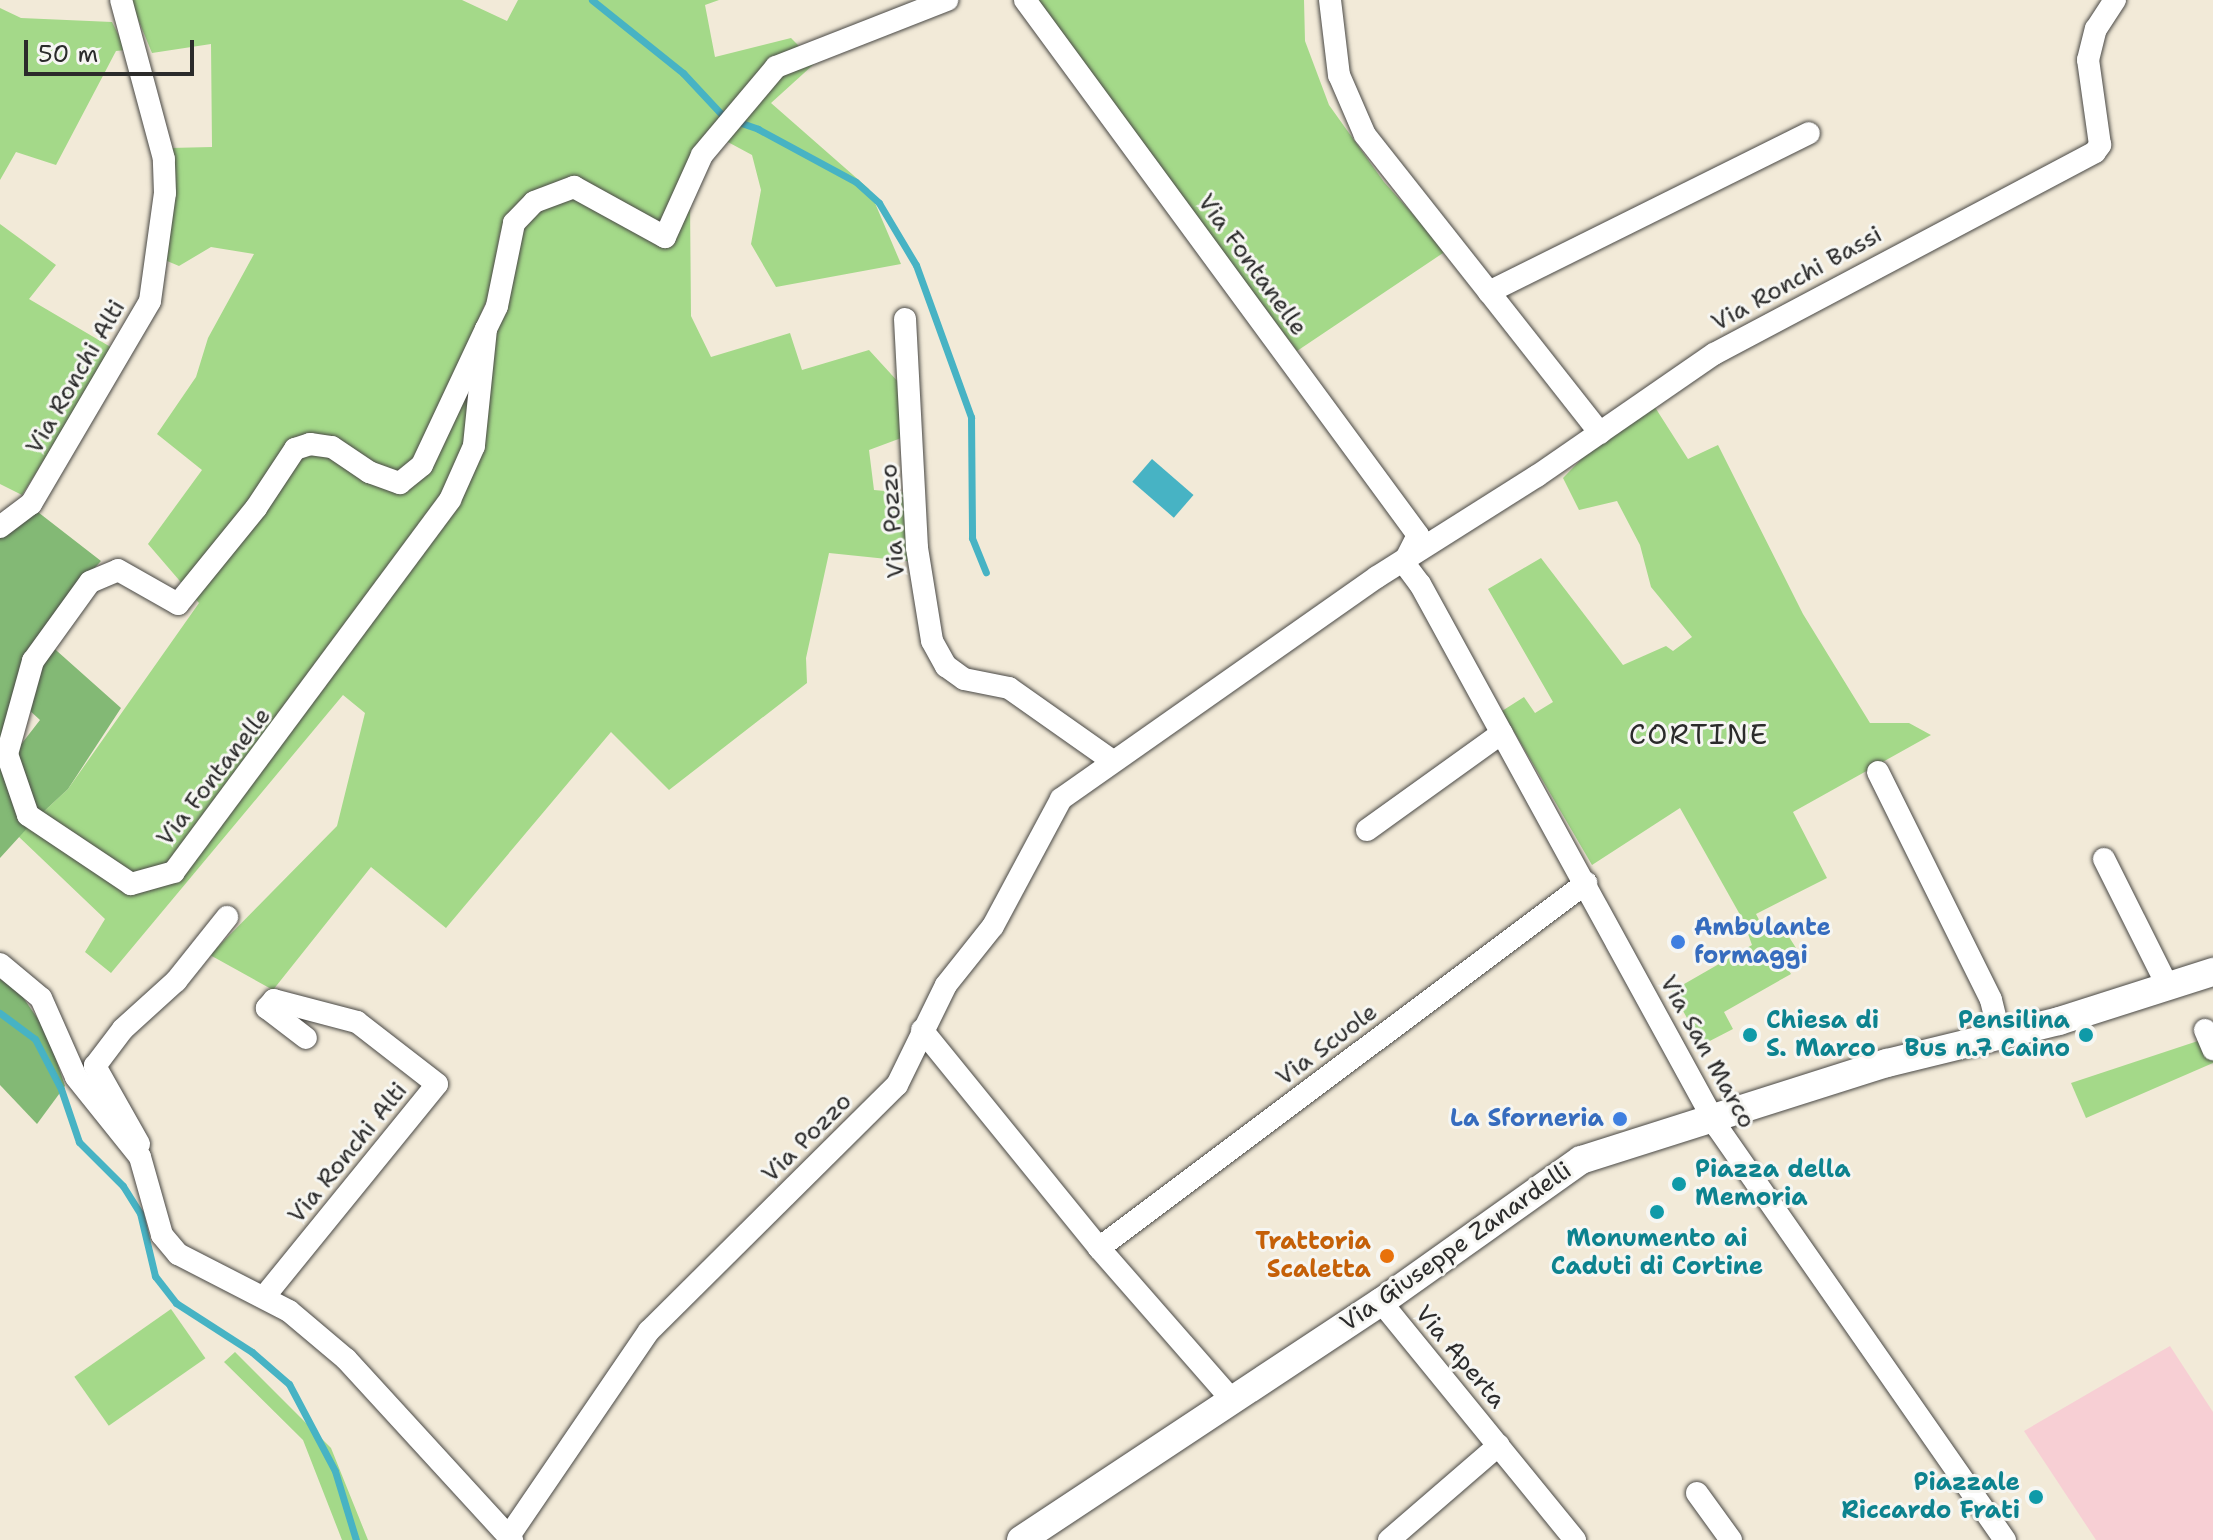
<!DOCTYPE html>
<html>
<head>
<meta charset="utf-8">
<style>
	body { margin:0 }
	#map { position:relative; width:2213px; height:1540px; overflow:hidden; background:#f2ead8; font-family:"Shantell Sans",sans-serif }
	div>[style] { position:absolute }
	.built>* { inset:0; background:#f7cfd4 }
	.green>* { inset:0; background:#a4d989; transform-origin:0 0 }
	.forest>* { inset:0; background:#83b975 }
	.water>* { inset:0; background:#47b3c4; transform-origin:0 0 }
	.stream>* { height:7px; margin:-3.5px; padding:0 3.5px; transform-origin:3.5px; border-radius:3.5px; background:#47b3c4 }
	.roads { filter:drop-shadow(0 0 2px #494845) drop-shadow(0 0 2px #494845) }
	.minor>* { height:22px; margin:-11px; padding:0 11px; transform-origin:11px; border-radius:11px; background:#fff }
	.tertiary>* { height:28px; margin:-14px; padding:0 14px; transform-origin:14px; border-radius:14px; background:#fff }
	.dots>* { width:22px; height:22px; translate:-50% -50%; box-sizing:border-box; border:4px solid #f6f6f2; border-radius:50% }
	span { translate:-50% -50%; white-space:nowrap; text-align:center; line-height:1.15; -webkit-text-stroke:6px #f6f6f2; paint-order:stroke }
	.street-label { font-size:24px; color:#2b2b2b }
	.shop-label { font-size:24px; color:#366cbe; font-weight:700 }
	.left { translate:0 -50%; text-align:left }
	.right { translate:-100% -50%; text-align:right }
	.culture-label { font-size:24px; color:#0d838f; font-weight:700 }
	.food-label { font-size:24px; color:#c56008; font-weight:700 }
	.quarter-label { font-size:28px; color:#2b2b2b; letter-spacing:2px }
	.scale { position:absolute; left:24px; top:40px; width:170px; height:36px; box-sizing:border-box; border:4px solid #2b2b2b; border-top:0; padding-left:10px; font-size:24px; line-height:28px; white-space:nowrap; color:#2b2b2b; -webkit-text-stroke:6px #f6f6f2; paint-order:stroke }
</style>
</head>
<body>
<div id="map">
	<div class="built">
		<div style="clip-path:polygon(2170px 1346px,2213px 1412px,2213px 1540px,2096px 1540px,2024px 1431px)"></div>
	</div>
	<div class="green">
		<div style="clip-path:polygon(130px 0,462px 0,507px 21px,518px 0,719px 0,705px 5px,715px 57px,791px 38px,800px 47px,659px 224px,587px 183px,519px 208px,500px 233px,489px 295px,420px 455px,395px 478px,315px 436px,185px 587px,148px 544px,202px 470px,157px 434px,196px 377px,208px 338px,254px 254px,211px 247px,179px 266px,160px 258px,170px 148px,212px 147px,211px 44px,152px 53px)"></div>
		<div style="clip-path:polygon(1036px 0,1304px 0,1305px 41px,1329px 105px,1384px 182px,1446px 251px,1297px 351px)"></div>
		<div style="clip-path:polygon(0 8px,21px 18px,112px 22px,126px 50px,116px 51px,56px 165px,16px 152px,0 180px)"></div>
		<div style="clip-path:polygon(809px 58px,814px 64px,771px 103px,869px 189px,901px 264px,776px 287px,751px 244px,761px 190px,752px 155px,726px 141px,781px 70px)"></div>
		<div style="clip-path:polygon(578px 198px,651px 238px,690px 200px,691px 316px,711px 357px,790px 333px,802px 370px,869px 350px,912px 397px,912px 434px,869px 450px,874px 490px,908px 493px,926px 563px,829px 553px,806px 658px,807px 683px,669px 790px,611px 732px,446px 928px,371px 867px,273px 990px,210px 955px,337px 826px,365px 713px,343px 695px,111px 973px,85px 952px,105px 919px,18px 836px,31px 824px,121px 882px,176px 875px,325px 687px,464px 484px,490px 330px,519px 223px,561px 199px)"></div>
		<div style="clip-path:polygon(0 224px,56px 265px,29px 299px,114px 349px,22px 495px,0 484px)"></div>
		<div style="clip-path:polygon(481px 348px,471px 434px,456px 477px,175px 862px,130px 878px,75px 833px,39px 816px,68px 789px,199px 603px,193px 596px,309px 448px,405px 487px)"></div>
		<div style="clip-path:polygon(1651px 401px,1688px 459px,1718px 445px,1803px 614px,1870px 723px,1909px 723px,1931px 735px,1793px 812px,1827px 878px,1756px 914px,1768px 937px,1784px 929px,1796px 948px,1783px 961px,1791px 974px,1724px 1012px,1733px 1029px,1702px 1045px,1672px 991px,1752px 945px,1743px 920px,1680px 808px,1592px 865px,1502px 711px,1524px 697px,1535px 713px,1553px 702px,1488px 589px,1541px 558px,1623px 665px,1666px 646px,1673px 651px,1692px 637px,1651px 587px,1640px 545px,1617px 501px,1579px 510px,1563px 478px,1599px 441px)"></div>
		<div style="clip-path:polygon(2213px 1036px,2213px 1063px,2086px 1118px,2071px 1083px)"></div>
		<div style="left:171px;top:1309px;width:60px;height:118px;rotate:55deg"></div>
		<div style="clip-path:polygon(235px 1352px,331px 1448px,368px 1540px,342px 1540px,303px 1440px,224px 1362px)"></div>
	</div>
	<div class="forest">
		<div style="clip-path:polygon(34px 509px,101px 561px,58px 608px,1px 758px,31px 824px,0 858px,0 533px)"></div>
		<div style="clip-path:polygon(48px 643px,121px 708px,68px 789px,39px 816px,16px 751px,40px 720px,27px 708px)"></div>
		<div style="clip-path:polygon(0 979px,20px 993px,47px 1032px,65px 1086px,37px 1124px,0 1085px)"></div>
	</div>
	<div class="water">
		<div style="left:1152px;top:459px;width:55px;height:30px;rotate:41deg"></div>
	</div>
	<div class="stream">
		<div style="left:592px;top:0;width:117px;rotate:38.7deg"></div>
		<div style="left:683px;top:73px;width:60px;rotate:47deg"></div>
		<div style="left:724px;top:117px;width:36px;rotate:19deg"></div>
		<div style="left:758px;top:129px;width:111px;rotate:28.4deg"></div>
		<div style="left:856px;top:182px;width:31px;rotate:42deg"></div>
		<div style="left:879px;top:203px;width:72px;rotate:59.2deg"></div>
		<div style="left:916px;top:265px;width:162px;rotate:70.1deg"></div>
		<div style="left:971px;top:417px;width:121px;rotate:89.5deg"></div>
		<div style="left:972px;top:538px;width:37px;rotate:68deg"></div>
		<div style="left:0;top:1013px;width:44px;rotate:36.6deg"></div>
		<div style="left:35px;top:1039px;width:56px;rotate:62.5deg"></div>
		<div style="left:61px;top:1089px;width:56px;rotate:71.2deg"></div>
		<div style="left:79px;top:1142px;width:62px;rotate:45deg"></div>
		<div style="left:123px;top:1186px;width:32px;rotate:58deg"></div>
		<div style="left:140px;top:1213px;width:65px;rotate:76.6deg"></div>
		<div style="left:155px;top:1276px;width:34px;rotate:52deg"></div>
		<div style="left:176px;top:1303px;width:90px;rotate:32.8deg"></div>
		<div style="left:252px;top:1352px;width:49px;rotate:40.9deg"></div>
		<div style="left:289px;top:1384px;width:98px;rotate:62.1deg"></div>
		<div style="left:335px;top:1471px;width:72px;rotate:73.1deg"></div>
	</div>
	<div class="roads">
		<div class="minor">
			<div style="left:1025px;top:0;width:664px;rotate:53.7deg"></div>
			<div style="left:1418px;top:535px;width:30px;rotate:117deg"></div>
			<div style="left:1330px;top:0;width:76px;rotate:83.2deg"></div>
			<div style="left:1339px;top:75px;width:65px;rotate:66.6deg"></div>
			<div style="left:1365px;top:135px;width:200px;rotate:51.7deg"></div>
			<div style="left:905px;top:319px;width:229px;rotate:87deg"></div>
			<div style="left:917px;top:548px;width:94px;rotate:80.8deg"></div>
			<div style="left:932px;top:641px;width:29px;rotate:61deg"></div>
			<div style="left:946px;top:666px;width:22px;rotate:36deg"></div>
			<div style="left:964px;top:679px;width:46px;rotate:11.3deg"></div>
			<div style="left:1009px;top:688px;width:125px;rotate:35.2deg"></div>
			<div style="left:486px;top:329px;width:118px;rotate:95.9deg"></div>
			<div style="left:474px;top:446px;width:59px;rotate:114deg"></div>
			<div style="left:450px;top:500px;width:463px;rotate:126.6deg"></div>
			<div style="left:174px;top:872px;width:45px;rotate:164.4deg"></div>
			<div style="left:131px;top:884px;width:124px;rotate:-146.2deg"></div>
			<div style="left:28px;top:815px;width:65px;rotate:-109deg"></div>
			<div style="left:7px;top:754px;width:97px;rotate:-74.4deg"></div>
			<div style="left:33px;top:661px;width:97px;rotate:-54.2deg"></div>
			<div style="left:90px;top:582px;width:30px;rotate:-23deg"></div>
			<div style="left:118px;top:570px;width:69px;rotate:29.5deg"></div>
			<div style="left:178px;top:604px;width:124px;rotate:-50.9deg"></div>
			<div style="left:256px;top:508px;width:71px;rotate:-56.5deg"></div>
			<div style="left:295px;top:449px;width:16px;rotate:-18deg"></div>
			<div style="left:310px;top:444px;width:22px;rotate:8deg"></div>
			<div style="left:332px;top:447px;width:45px;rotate:34deg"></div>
			<div style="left:369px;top:472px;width:33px;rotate:20deg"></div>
			<div style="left:400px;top:483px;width:28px;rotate:-39deg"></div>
			<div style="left:422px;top:465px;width:150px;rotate:-64.8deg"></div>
			<div style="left:486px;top:329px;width:25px;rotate:-64deg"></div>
			<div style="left:497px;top:306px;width:85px;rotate:-78.4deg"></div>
			<div style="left:514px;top:223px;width:29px;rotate:-46deg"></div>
			<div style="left:534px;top:202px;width:43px;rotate:-20.6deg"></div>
			<div style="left:574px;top:187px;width:104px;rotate:28.8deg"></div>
			<div style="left:665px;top:237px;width:90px;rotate:-65.7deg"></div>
			<div style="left:702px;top:155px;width:115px;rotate:-49.9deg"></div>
			<div style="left:776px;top:67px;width:184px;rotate:-21.4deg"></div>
			<div style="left:1600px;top:433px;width:179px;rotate:-128.2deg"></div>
			<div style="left:1489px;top:292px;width:357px;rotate:-26.4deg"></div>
			<div style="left:0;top:527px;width:39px;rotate:-37deg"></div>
			<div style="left:31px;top:504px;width:235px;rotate:-59.6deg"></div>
			<div style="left:150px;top:301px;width:109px;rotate:-82.1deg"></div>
			<div style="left:165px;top:193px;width:34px;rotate:-92deg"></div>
			<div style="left:164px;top:159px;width:165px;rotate:-105.1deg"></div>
			<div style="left:1404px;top:563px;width:26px;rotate:53deg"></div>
			<div style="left:1420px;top:584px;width:620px;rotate:61.29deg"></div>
			<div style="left:1718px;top:1128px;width:502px;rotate:55.14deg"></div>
			<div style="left:1878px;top:772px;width:254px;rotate:63.6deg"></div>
			<div style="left:1991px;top:1000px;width:37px;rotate:76deg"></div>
			<div style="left:1367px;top:830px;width:166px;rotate:-35.7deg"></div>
			<div style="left:2104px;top:859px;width:143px;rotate:63.4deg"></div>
			<div style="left:0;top:964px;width:53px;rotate:39.7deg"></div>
			<div style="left:41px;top:998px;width:86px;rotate:66.1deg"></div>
			<div style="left:76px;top:1077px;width:102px;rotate:51.3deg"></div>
			<div style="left:140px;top:1157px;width:81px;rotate:74.2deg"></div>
			<div style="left:162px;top:1235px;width:25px;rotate:50deg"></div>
			<div style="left:178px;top:1254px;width:125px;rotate:27.2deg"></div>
			<div style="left:289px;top:1311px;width:75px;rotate:40.1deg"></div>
			<div style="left:346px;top:1359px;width:246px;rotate:47.5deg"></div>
			<div style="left:922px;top:1030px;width:281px;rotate:50.9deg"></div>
			<div style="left:1099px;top:1248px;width:203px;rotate:48.8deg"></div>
			<div style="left:2205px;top:1030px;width:21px;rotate:67deg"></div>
			<div style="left:139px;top:1144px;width:90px;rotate:-119.4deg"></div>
			<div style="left:95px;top:1066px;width:46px;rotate:-52.9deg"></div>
			<div style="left:123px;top:1029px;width:72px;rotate:-42.2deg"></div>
			<div style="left:176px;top:981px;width:82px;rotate:-51.4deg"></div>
			<div style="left:1099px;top:1248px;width:609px;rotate:-36.85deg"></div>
			<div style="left:264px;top:1297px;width:274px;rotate:-50.9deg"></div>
			<div style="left:437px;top:1084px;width:101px;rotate:-142.2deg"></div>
			<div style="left:357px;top:1022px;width:86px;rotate:-165.2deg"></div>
			<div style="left:274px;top:1000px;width:11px;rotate:131deg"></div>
			<div style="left:267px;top:1008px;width:49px;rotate:37.6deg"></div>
			<div style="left:1381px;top:1302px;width:307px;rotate:50.8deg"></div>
			<div style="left:1697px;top:1493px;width:58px;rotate:54.1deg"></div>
			<div style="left:509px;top:1536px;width:248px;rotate:-55.7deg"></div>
			<div style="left:649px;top:1331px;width:349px;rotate:-44.8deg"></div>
			<div style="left:897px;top:1085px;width:111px;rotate:-63.9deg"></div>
			<div style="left:946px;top:985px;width:75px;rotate:-51.5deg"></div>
			<div style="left:993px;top:926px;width:144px;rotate:-61.8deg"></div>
			<div style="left:1061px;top:799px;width:386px;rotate:-35.1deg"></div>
			<div style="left:1377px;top:577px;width:189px;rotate:-32.3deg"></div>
			<div style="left:1537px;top:476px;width:215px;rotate:-34.6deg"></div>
			<div style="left:1714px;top:354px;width:431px;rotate:-27.9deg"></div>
			<div style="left:2095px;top:152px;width:9px;rotate:-54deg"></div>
			<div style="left:2100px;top:145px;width:86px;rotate:-98deg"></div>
			<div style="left:2088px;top:60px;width:32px;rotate:-76deg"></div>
			<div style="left:2096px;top:29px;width:35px;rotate:-57deg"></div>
			<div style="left:1389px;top:1540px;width:145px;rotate:-40.8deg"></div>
		</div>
		<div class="tertiary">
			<div style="left:1021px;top:1540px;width:432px;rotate:-33.5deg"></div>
			<div style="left:1381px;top:1302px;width:245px;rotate:-35.4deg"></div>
			<div style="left:1581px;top:1160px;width:321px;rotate:-17.6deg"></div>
			<div style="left:1887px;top:1063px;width:177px;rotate:-13.7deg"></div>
			<div style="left:2059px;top:1021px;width:162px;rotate:-17.7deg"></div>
		</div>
	</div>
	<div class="dots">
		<div style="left:1678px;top:942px;background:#3f7fe0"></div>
		<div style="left:1750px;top:1035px;background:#0f9aa8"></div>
		<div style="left:2086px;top:1035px;background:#0f9aa8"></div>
		<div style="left:1620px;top:1119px;background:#3f7fe0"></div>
		<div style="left:1679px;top:1184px;background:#0f9aa8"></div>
		<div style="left:1657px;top:1212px;background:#0f9aa8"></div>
		<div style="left:1387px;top:1256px;background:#e8710a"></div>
		<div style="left:2036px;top:1497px;background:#0f9aa8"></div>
	</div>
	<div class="street-label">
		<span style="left:1252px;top:265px;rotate:54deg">Via Fontanelle</span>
		<span style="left:1797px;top:279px;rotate:-29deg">Via Ronchi Bassi</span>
		<span style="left:76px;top:377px;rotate:-60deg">Via Ronchi Alti</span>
		<span style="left:893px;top:521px;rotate:-94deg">Via Pozzo</span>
		<span style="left:214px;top:777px;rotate:-52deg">Via Fontanelle</span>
		<span style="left:1327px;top:1045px;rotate:-37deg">Via Scuole</span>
		<span style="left:1707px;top:1052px;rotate:61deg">Via San Marco</span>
		<span style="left:807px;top:1138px;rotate:-45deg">Via Pozzo</span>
		<span style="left:348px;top:1153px;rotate:-51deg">Via Ronchi Alti</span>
		<span style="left:1456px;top:1247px;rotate:-35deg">Via Giuseppe Zanardelli</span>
		<span style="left:1460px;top:1357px;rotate:50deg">Via Aperta</span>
	</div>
	<div class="shop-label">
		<span class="left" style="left:1694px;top:942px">Ambulante<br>formaggi</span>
		<span class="right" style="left:1604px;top:1119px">La Sforneria</span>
	</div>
	<div class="culture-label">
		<span class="left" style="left:1766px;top:1035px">Chiesa di<br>S. Marco</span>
		<span class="right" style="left:2070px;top:1035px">Pensilina<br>Bus n.7 Caino</span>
		<span class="left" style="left:1695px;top:1184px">Piazza della<br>Memoria</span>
		<span style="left:1657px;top:1253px">Monumento ai<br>Caduti di Cortine</span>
		<span class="right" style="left:2020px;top:1497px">Piazzale<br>Riccardo Frati</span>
	</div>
	<div class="food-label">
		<span class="right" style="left:1371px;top:1256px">Trattoria<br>Scaletta</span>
	</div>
	<div class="quarter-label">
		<span style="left:1699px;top:734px">CORTINE</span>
	</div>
	<div class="scale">50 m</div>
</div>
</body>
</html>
